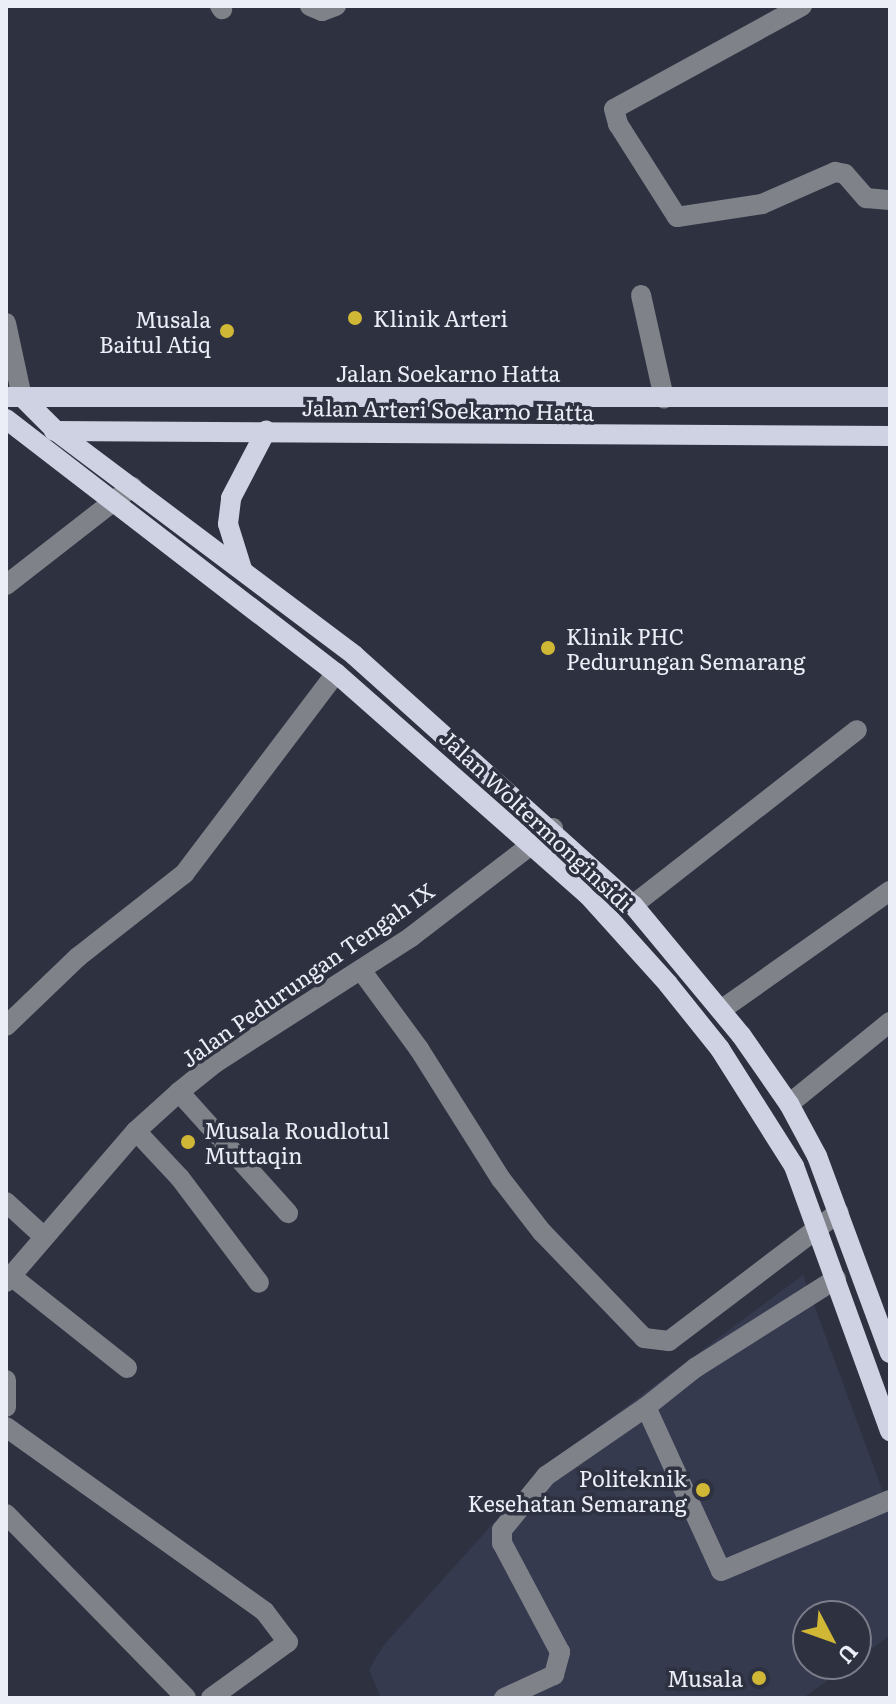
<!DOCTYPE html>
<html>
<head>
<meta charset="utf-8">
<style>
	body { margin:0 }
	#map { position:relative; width:896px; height:1704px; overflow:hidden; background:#2e3140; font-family:Literata,serif }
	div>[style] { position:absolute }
	.built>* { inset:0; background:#363a4f }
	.minor>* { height:20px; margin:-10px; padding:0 10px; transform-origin:10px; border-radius:10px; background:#80828a }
	.major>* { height:20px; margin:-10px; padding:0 10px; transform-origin:10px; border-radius:10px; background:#cfd2e3 }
	.dots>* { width:22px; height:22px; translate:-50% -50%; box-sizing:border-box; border:4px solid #2e3140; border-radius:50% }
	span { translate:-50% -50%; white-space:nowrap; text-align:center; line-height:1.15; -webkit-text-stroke:7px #2e3140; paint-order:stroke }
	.poi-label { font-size:22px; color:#ebedf7 }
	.right { translate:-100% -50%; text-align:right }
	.left { translate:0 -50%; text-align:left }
	.street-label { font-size:22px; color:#ebedf7 }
	.frame { position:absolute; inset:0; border:8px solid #ebedf7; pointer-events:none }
	.north { position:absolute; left:792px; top:1600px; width:80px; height:80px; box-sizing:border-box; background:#2e3140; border:2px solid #7a7c89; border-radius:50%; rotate:131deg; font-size:22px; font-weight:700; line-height:32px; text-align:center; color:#ebedf7 }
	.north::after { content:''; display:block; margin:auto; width:28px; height:36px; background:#d1b736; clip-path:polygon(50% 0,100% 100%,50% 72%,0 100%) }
</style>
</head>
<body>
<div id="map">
	<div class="built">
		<div style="clip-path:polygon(803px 1275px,890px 1511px,890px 1635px,856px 1661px,856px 1616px,808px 1616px,808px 1664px,851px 1664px,803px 1698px,381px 1698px,369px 1670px,383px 1646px,542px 1469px)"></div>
	</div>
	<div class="minor">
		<div style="left:220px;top:6px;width:4px;rotate:56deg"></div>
		<div style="left:310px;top:6px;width:13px;rotate:23deg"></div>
		<div style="left:322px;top:11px;width:15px;rotate:-20deg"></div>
		<div style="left:802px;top:6px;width:214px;rotate:151.3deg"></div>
		<div style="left:614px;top:109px;width:16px;rotate:75deg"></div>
		<div style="left:618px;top:124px;width:110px;rotate:57.6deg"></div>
		<div style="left:677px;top:217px;width:86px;rotate:-8.7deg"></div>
		<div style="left:762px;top:204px;width:80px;rotate:-23.7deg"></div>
		<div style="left:835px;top:172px;width:10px;rotate:11deg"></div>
		<div style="left:845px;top:174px;width:32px;rotate:49deg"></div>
		<div style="left:866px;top:198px;width:24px;rotate:5deg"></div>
		<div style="left:641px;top:295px;width:106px;rotate:77.4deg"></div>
		<div style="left:6px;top:323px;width:76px;rotate:77.8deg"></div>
		<div style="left:6px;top:585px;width:160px;rotate:-37.9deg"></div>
		<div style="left:633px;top:905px;width:284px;rotate:-38deg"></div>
		<div style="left:361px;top:970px;width:98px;rotate:53.7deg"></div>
		<div style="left:419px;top:1049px;width:154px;rotate:57.8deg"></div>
		<div style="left:501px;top:1179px;width:67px;rotate:52.3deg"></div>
		<div style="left:542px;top:1232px;width:147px;rotate:46.1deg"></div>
		<div style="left:644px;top:1338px;width:25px;rotate:7deg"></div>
		<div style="left:669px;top:1341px;width:213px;rotate:-37.2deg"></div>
		<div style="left:721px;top:1010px;width:207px;rotate:-35.2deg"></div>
		<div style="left:6px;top:1026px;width:100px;rotate:-43.8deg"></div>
		<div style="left:78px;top:957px;width:135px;rotate:-38.1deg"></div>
		<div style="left:184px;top:874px;width:252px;rotate:-52.9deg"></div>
		<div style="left:179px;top:1092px;width:163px;rotate:48deg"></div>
		<div style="left:789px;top:1104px;width:130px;rotate:-39.1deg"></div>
		<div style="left:136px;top:1131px;width:64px;rotate:46.9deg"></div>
		<div style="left:180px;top:1178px;width:131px;rotate:53deg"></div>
		<div style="left:6px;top:1202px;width:49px;rotate:42.5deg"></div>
		<div style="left:11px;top:1276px;width:148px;rotate:38.4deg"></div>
		<div style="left:6px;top:1282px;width:199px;rotate:-49.3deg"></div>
		<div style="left:136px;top:1131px;width:58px;rotate:-42.2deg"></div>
		<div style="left:179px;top:1092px;width:46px;rotate:-38.9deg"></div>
		<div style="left:215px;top:1063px;width:233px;rotate:-32.7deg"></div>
		<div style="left:411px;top:937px;width:179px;rotate:-37.5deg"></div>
		<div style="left:6px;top:1380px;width:27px;rotate:90deg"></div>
		<div style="left:646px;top:1407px;width:63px;rotate:-38.5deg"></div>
		<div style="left:695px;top:1368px;width:167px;rotate:-32.3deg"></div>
		<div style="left:6px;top:1427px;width:318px;rotate:35.5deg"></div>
		<div style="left:265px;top:1612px;width:38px;rotate:53deg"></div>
		<div style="left:288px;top:1642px;width:95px;rotate:144deg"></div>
		<div style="left:6px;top:1514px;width:257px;rotate:45.6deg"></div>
		<div style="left:504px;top:1698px;width:55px;rotate:-24.7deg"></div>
		<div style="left:554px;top:1675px;width:24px;rotate:-75deg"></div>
		<div style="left:560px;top:1652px;width:123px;rotate:-118deg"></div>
		<div style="left:502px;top:1543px;width:13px;rotate:-90deg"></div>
		<div style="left:502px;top:1530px;width:70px;rotate:-50.8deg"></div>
		<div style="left:546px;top:1476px;width:121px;rotate:-34.6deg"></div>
		<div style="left:646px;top:1407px;width:180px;rotate:65.4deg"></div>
		<div style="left:721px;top:1571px;width:183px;rotate:-22.8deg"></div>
	</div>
	<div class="major">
		<div style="left:6px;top:397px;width:884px"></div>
		<div style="left:22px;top:397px;width:48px;rotate:45deg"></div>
		<div style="left:56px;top:431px;width:373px;rotate:36.9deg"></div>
		<div style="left:354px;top:655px;width:375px;rotate:41.9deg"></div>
		<div style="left:633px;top:905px;width:169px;rotate:50.3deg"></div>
		<div style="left:741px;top:1035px;width:84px;rotate:55.2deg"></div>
		<div style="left:789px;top:1104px;width:59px;rotate:61.7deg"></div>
		<div style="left:817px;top:1156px;width:210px;rotate:69.7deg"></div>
		<div style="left:6px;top:419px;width:416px;rotate:37.6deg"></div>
		<div style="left:336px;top:673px;width:336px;rotate:41.4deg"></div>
		<div style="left:588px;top:895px;width:120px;rotate:48deg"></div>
		<div style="left:668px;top:984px;width:83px;rotate:51.3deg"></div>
		<div style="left:720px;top:1049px;width:138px;rotate:57.7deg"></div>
		<div style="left:794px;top:1166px;width:282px;rotate:70.1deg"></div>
		<div style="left:54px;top:431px;width:836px;rotate:0.34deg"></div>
		<div style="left:242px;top:569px;width:47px;rotate:-107.3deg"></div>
		<div style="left:228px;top:524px;width:26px;rotate:-83deg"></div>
		<div style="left:231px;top:498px;width:76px;rotate:-62.4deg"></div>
	</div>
	<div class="dots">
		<div style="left:355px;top:318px;background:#d1b736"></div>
		<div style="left:227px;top:331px;background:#d1b736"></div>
		<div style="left:548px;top:648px;background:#d1b736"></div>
		<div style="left:188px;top:1142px;background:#d1b736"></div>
		<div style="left:703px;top:1490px;background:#d1b736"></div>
		<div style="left:759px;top:1678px;background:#d1b736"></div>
	</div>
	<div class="poi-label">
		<span class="right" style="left:211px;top:331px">Musala<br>Baitul Atiq</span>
		<span class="left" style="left:373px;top:318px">Klinik Arteri</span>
		<span class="left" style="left:566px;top:648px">Klinik PHC<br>Pedurungan Semarang</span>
		<span class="left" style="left:204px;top:1142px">Musala Roudlotul<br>Muttaqin</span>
		<span class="right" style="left:687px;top:1490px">Politeknik<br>Kesehatan Semarang</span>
		<span class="right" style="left:743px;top:1678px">Musala</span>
	</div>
	<div class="street-label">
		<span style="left:448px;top:373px">Jalan Soekarno Hatta</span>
		<span style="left:448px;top:409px;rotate:1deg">Jalan Arteri Soekarno Hatta</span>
		<span style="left:537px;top:820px;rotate:43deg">Jalan Woltermonginsidi</span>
		<span style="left:307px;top:974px;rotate:-35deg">Jalan Pedurungan Tengah IX</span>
	</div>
	<div class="frame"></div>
	<div class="north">U</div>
</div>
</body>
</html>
